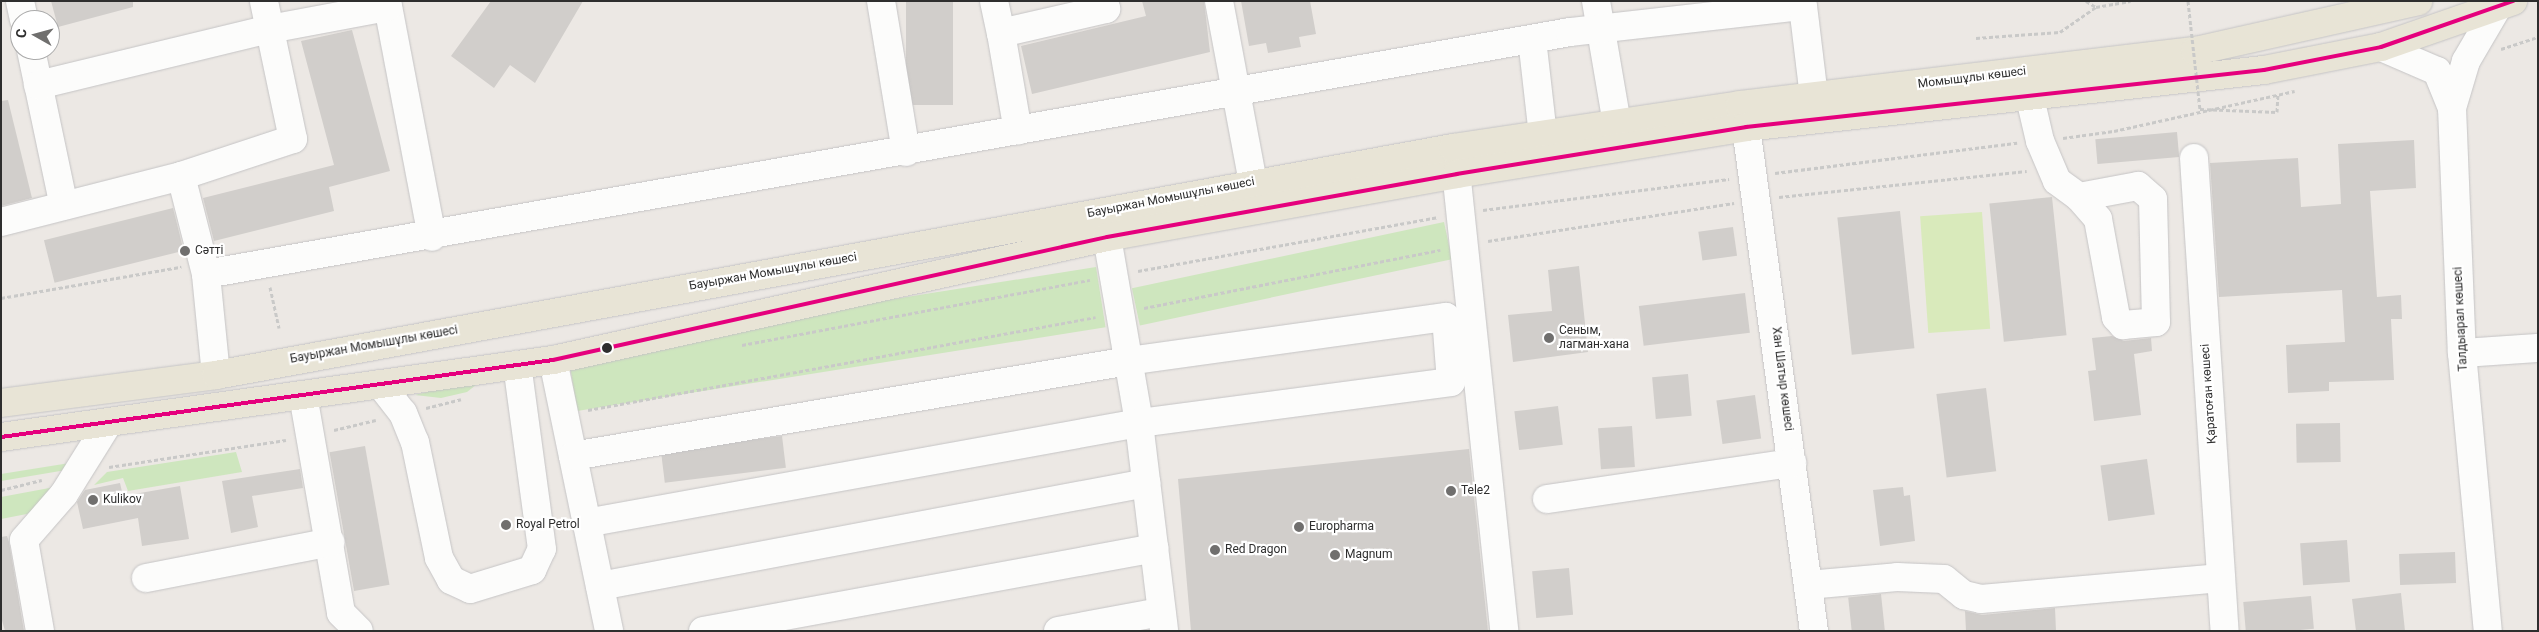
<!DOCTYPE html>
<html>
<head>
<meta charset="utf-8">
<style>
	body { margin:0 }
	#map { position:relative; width:2539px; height:632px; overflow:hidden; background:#ece8e4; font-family:Roboto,sans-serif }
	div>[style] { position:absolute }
	.green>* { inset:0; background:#cee6be; transform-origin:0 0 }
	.pitch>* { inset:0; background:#d9eabb; transform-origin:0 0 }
	.building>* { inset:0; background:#d1cecb; transform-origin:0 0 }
	.path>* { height:3px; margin-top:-1.5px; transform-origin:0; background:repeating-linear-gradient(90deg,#c9c9c8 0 4px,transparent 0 6.5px) }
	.roads { filter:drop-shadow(0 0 1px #c5c4c5) drop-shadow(0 0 1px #c5c4c5) }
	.minor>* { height:28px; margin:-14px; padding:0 14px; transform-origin:14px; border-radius:14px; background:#fcfcfb }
	.major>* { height:28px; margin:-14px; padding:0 14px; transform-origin:14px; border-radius:14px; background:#e8e4d6 }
	.path-bridge>* { height:3px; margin-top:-1.5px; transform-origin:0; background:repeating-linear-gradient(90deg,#c9c9c8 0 4px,transparent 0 6.5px) }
	.bus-1>* { height:4px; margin:-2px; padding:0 2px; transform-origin:2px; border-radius:2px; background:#e5007d }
	.dots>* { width:14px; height:14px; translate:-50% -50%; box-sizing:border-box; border:2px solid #fff; border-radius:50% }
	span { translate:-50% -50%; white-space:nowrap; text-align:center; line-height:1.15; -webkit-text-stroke:4.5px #fff; paint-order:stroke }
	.street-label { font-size:12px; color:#2e2e2e }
	.poi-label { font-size:12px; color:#2e2e2e }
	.left { translate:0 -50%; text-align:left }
	.frame { position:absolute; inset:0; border:2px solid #2e2e2e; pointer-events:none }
	.north { position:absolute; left:10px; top:10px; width:50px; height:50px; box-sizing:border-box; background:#fff; border:1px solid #ababab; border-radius:50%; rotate:277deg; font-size:14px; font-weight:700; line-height:20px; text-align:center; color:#2e2e2e }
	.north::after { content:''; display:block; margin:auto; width:18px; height:22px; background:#706f6e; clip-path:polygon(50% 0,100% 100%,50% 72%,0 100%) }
</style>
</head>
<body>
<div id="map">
	<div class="green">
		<div style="left:1444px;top:222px;width:38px;height:319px;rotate:78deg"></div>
		<div style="left:1096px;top:267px;width:61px;height:535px;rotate:81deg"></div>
		<div style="clip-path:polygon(486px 377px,467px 392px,441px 398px,415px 395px)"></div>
		<div style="clip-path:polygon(236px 452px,242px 472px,128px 491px,123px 478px,94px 485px,107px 472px)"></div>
		<div style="clip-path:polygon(76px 462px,72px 469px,1px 481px,1px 474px)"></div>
		<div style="clip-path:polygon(60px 486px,37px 512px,1px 519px,1px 497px)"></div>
	</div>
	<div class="pitch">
		<div style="left:1982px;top:212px;width:117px;height:62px;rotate:86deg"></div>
	</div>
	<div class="building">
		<div style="clip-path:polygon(51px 1px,133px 1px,133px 7px,58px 27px)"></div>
		<div style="clip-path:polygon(491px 1px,583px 1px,535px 83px,510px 65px,494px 88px,451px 56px)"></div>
		<div style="left:906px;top:1px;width:47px;height:104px"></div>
		<div style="clip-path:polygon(1142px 1px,1204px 1px,1210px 52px,1032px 94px,1021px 46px,1146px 16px)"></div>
		<div style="clip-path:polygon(1241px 1px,1310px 1px,1316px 34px,1299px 37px,1301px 47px,1268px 53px,1266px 43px,1249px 46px)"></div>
		<div style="clip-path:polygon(352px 30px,390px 171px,329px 187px,334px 211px,214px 241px,203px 198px,334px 165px,301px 41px)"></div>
		<div style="clip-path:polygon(8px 100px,32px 198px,1px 206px,1px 101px)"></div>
		<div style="left:2177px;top:132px;width:25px;height:82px;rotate:85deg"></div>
		<div style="clip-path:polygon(2414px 140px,2416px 188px,2370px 191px,2377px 297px,2401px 295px,2402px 319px,2391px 319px,2394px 380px,2329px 382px,2329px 391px,2288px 393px,2286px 345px,2345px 342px,2342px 290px,2219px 297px,2210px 163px,2298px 158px,2301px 207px,2341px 204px,2338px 144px)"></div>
		<div style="left:2052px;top:197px;width:139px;height:63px;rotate:84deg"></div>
		<div style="left:173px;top:208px;width:44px;height:133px;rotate:76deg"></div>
		<div style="left:1900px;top:211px;width:138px;height:63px;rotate:84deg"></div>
		<div style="left:1733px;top:227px;width:29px;height:35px;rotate:82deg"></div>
		<div style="clip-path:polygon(1579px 266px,1588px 352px,1513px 362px,1508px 315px,1552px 311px,1548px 270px)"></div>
		<div style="left:1745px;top:293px;width:40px;height:107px;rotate:83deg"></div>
		<div style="clip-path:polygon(2112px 336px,2124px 341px,2151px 338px,2152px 351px,2134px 354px,2141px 415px,2094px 421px,2088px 371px,2096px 370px,2092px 338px)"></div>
		<div style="left:1688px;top:374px;width:42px;height:36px;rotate:85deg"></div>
		<div style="left:1986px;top:388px;width:84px;height:50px;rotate:83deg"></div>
		<div style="left:1755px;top:395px;width:44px;height:39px;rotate:82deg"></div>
		<div style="left:1558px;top:406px;width:39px;height:44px;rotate:83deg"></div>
		<div style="left:2340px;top:423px;width:39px;height:44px;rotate:89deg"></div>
		<div style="left:1632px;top:426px;width:41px;height:34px;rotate:86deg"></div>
		<div style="left:782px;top:436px;width:32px;height:122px;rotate:83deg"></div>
		<div style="left:365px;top:446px;width:141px;height:36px;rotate:80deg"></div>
		<div style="clip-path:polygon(1469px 449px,1488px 631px,1191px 631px,1178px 479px)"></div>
		<div style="left:2147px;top:459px;width:56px;height:47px;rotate:82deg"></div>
		<div style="clip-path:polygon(300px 469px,303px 488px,252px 496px,258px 527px,231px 533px,222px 481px)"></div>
		<div style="clip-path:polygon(120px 483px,123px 496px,180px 486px,189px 539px,142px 546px,138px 518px,83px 529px,77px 502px,85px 490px)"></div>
		<div style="clip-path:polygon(1903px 487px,1904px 496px,1910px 495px,1915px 541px,1880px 546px,1873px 490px)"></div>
		<div style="clip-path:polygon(7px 536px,9px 542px,24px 631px,5px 631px,1px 617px,1px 537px)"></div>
		<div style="left:2347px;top:540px;width:42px;height:47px;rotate:86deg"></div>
		<div style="left:2455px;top:552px;width:31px;height:56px;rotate:88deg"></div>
		<div style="left:1569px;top:568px;width:47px;height:37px;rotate:85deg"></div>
		<div style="clip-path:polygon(2401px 593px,2405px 631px,2356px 631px,2352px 599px)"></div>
		<div style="left:1881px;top:594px;width:37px;height:33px;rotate:84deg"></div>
		<div style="left:2311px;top:596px;width:33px;height:68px;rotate:85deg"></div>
		<div style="clip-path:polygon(2055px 608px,2056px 631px,1966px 631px,1965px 611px,1982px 615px)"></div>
	</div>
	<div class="path">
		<div style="left:2086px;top:1px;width:12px;rotate:31deg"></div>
		<div style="left:1976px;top:38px;width:84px;rotate:-4.1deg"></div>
		<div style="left:2060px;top:32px;width:44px;rotate:-34.8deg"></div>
		<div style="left:2096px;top:7px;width:35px;rotate:-10deg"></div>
		<div style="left:2501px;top:49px;width:39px;rotate:-18deg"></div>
		<div style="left:2277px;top:112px;width:17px;rotate:-87deg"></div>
		<div style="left:2063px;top:138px;width:51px;rotate:-7.8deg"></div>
		<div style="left:2114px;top:131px;width:185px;rotate:-12.5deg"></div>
		<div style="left:1775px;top:173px;width:244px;rotate:-7.1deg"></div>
		<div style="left:1779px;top:197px;width:249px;rotate:-6deg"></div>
		<div style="left:1483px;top:210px;width:248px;rotate:-7.2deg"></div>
		<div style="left:1488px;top:241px;width:249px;rotate:-8.8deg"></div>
		<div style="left:1138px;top:271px;width:304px;rotate:-10.2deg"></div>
		<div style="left:270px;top:287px;width:42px;rotate:77.6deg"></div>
		<div style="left:1px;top:298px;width:183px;rotate:-9.8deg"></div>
		<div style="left:1144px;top:308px;width:302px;rotate:-11.1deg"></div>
		<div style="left:742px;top:345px;width:354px;rotate:-10.6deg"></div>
		<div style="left:426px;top:408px;width:36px;rotate:-14deg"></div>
		<div style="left:588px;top:410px;width:516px;rotate:-10.37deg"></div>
		<div style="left:334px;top:430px;width:43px;rotate:-13.4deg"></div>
		<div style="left:109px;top:467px;width:179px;rotate:-8.7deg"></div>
		<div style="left:1px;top:490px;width:42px;rotate:-13.7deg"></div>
	</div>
	<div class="roads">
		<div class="minor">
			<div style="left:20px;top:1px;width:19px;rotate:78deg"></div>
			<div style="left:387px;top:1px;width:240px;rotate:79.2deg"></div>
			<div style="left:881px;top:1px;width:153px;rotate:80.6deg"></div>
			<div style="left:994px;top:1px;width:33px;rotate:78deg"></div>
			<div style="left:1001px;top:33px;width:108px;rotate:-12.9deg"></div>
			<div style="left:1106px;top:9px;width:8px;rotate:-104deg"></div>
			<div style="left:1219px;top:1px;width:184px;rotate:79.4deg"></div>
			<div style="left:1596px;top:1px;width:125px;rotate:80.3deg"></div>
			<div style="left:1001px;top:33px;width:99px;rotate:80.2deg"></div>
			<div style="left:1532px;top:39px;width:97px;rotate:83.5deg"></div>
			<div style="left:2381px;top:47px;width:61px;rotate:23.2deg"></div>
			<div style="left:2437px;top:71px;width:40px;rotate:68deg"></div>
			<div style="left:2452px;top:108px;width:245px;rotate:87.7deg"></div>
			<div style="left:2462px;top:353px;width:279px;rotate:84.7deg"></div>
			<div style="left:31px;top:50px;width:159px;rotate:78.1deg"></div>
			<div style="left:38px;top:85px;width:239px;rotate:-13.6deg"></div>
			<div style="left:270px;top:29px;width:120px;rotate:-10.6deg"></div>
			<div style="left:2030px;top:98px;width:44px;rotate:76.9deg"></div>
			<div style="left:2040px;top:141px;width:43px;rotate:67deg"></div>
			<div style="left:2057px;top:181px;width:27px;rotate:36deg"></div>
			<div style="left:2079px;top:197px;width:29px;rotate:49deg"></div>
			<div style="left:2098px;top:219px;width:100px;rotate:79.6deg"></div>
			<div style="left:2116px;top:317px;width:11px;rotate:49deg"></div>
			<div style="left:2123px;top:325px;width:33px;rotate:-5deg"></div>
			<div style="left:2156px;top:322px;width:123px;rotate:-91.4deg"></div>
			<div style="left:2153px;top:199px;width:20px;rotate:-139deg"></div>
			<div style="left:2138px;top:186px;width:60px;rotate:169.4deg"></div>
			<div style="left:2452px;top:108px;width:49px;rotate:-73.4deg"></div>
			<div style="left:2466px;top:61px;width:61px;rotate:-59.7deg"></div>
			<div style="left:1746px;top:127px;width:509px;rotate:82.32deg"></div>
			<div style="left:1454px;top:152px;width:482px;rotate:84deg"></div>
			<div style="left:2194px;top:158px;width:474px;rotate:86.3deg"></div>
			<div style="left:1103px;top:214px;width:212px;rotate:80.2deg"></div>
			<div style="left:1139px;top:423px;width:209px;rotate:83.1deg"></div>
			<div style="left:1px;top:222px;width:186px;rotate:-14.3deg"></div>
			<div style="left:206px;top:274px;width:1385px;rotate:-10.06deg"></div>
			<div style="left:1570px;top:32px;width:234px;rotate:-6.4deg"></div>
			<div style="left:1803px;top:6px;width:92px;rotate:83.1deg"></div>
			<div style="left:2462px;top:353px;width:76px;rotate:-3.8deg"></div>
			<div style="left:553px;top:360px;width:277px;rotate:78.3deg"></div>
			<div style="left:216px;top:375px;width:101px;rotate:-95.7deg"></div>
			<div style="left:206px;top:274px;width:101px;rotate:-104.3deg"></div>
			<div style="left:181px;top:176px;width:118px;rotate:-18.3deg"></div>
			<div style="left:293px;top:139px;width:141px;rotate:-101.9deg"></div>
			<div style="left:380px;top:384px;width:37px;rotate:52deg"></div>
			<div style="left:403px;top:413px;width:31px;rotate:68deg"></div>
			<div style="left:415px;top:442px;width:118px;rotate:78.3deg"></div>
			<div style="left:439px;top:558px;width:25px;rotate:61deg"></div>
			<div style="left:451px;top:580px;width:21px;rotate:25deg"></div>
			<div style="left:470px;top:589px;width:65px;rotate:-17deg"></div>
			<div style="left:532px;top:570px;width:23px;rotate:-65deg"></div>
			<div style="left:542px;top:549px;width:186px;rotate:-97.7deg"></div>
			<div style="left:303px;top:395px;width:221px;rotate:80.1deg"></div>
			<div style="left:341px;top:613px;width:25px;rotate:45deg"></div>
			<div style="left:573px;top:456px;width:563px;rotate:-9.71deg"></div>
			<div style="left:1128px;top:361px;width:321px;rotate:-7.9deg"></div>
			<div style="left:1446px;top:317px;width:65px;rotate:85.6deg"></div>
			<div style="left:1451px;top:382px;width:315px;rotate:172.5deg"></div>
			<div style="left:1139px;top:423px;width:562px;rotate:169.75deg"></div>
			<div style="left:1547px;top:499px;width:248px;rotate:-8.4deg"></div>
			<div style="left:146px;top:578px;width:188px;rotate:-11deg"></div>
			<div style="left:1808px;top:585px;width:89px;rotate:-5.1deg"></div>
			<div style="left:1897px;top:577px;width:47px;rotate:2.4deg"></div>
			<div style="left:1944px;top:579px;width:26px;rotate:39deg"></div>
			<div style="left:1964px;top:595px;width:17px;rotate:13deg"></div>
			<div style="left:1981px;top:599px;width:241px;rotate:-5deg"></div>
			<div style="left:600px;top:586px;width:556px;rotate:-10.68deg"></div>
			<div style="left:40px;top:631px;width:92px;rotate:-100deg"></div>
			<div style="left:24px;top:540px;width:61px;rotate:-49deg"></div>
			<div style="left:64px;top:494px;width:85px;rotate:-58deg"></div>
			<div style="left:703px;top:631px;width:459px;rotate:-10.4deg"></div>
			<div style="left:1058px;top:631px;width:105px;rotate:-10.5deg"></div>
		</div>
		<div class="major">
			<div style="left:1px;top:403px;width:217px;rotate:-7.4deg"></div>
			<div style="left:216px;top:375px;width:1258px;rotate:-10.4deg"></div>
			<div style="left:1453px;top:148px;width:290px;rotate:-8.5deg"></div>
			<div style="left:1740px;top:105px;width:458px;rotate:-6.8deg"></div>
			<div style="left:2195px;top:51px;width:229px;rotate:-12.6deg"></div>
			<div style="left:1px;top:437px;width:557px;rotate:-7.94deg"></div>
			<div style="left:553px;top:360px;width:567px;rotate:-12.52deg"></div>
			<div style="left:1107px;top:237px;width:356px;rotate:-10.2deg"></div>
			<div style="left:1457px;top:174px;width:293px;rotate:-9.2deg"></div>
			<div style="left:1746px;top:127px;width:521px;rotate:-6.28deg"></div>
			<div style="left:2264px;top:70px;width:119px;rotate:-11.1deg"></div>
			<div style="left:2381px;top:47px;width:140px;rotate:-19.2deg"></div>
		</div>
	</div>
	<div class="path-bridge">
		<div style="left:2188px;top:1px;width:109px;rotate:83.7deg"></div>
		<div style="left:2200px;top:109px;width:77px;rotate:2.2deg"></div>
	</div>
	<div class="bus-1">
		<div style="left:1px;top:437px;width:557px;rotate:-7.94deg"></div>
		<div style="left:553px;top:360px;width:567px;rotate:-12.52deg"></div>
		<div style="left:1107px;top:237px;width:356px;rotate:-10.2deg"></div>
		<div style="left:1457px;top:174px;width:293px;rotate:-9.2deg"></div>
		<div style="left:1746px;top:127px;width:521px;rotate:-6.28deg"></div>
		<div style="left:2264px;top:70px;width:119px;rotate:-11.1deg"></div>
		<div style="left:2381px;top:47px;width:140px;rotate:-19.2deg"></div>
	</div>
	<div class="dots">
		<div style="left:185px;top:251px;background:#706f6e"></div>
		<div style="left:1549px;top:338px;background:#706f6e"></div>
		<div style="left:607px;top:348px;background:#2e2e2e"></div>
		<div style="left:1451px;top:491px;background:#706f6e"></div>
		<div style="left:93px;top:500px;background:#706f6e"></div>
		<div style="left:506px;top:525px;background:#706f6e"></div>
		<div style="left:1299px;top:527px;background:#706f6e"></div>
		<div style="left:1215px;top:550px;background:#706f6e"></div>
		<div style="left:1335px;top:555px;background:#706f6e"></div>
	</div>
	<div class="street-label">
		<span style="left:1972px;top:78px;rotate:-7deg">Момышұлы көшесі</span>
		<span style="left:1171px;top:198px;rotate:-11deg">Бауыржан Момышұлы көшесі</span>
		<span style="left:773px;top:272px;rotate:-10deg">Бауыржан Момышұлы көшесі</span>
		<span style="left:2461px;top:319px;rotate:-93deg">Талдыарал көшесі</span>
		<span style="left:374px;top:345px;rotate:-10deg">Бауыржан Момышұлы көшесі</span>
		<span style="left:1782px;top:379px;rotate:83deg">Хан Шатыр көшесі</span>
		<span style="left:2209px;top:394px;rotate:-94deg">Қаратоған көшесі</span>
	</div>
	<div class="poi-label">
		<span class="left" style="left:195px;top:251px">Сәтті</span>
		<span class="left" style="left:1559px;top:338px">Сеным,<br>лагман-хана</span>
		<span class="left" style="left:1461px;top:491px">Tele2</span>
		<span class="left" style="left:103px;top:500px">Kulikov</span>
		<span class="left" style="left:516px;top:525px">Royal Petrol</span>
		<span class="left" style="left:1309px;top:527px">Europharma</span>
		<span class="left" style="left:1225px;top:550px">Red Dragon</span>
		<span class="left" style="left:1345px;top:555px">Magnum</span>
	</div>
	<div class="frame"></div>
	<div class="north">С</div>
</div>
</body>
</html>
